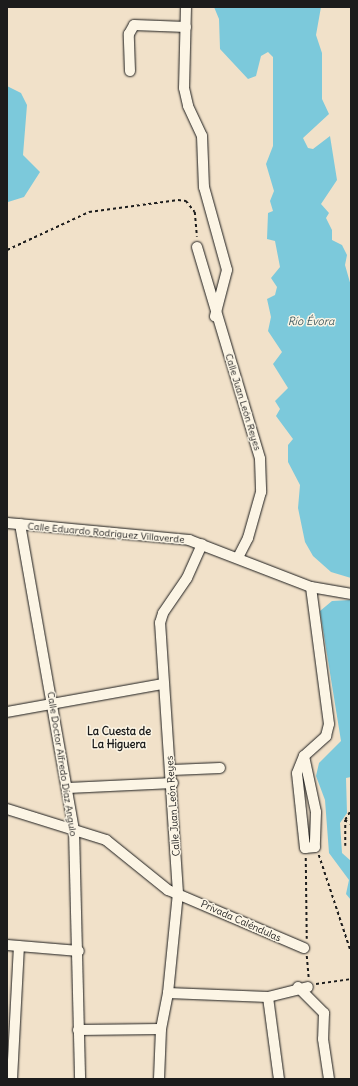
<!DOCTYPE html>
<html>
<head>
<meta charset="utf-8">
<style>
	body { margin:0 }
	#map { position:relative; width:358px; height:1086px; overflow:hidden; background:#f1e1c9; font-family:Delius,sans-serif }
	div>[style] { position:absolute }
	.water>* { inset:0; background:#7cc9db }
	.path>* { height:1.5px; margin-top:-0.75px; transform-origin:0; background:repeating-linear-gradient(90deg,#1c1c1c 0 3px,transparent 0 6px) }
	.roads { filter:drop-shadow(0 0 1px #1c1c1c) drop-shadow(0 0 1px #1c1c1c) }
	.minor>* { height:10px; margin:-5px; padding:0 5px; transform-origin:5px; border-radius:5px; background:#fcf5e5 }
	span { translate:-50% -50%; white-space:nowrap; text-align:center; line-height:1.15; -webkit-text-stroke:3px #fcf5e5; paint-order:stroke }
	.street-label { font-size:10px; color:#1c1c1c }
	.water-label { font-size:11px; color:#3e595f; font-style:italic }
	.neighbourhood-label { font-size:11px; color:#1c1c1c; font-weight:700 }
	.frame { position:absolute; inset:0; border:8px solid #1c1c1c; pointer-events:none }
</style>
</head>
<body>
<div id="map">
	<div class="water">
		<div style="clip-path:polygon(214px 7px,321px 7px,316px 35px,322px 53px,322px 99px,329px 114px,303px 138px,308px 148px,313px 149px,330px 136px,337px 180px,321px 204px,329px 213px,326px 218px,332px 230px,332px 240px,342px 245px,347px 255px,345px 265px,351px 286px,351px 578px,331px 572px,313px 556px,305px 542px,298px 508px,300px 485px,288px 462px,288px 445px,293px 439px,276px 416px,280px 409px,275px 401px,288px 388px,273px 364px,282px 352px,268px 331px,271px 317px,267px 299px,275px 295px,277px 287px,271px 278px,280px 267px,275px 241px,267px 239px,268px 213px,273px 211px,270px 201px,274px 191px,266px 164px,273px 146px,273px 57px,268px 52px,261px 56px,256px 76px,248px 79px,220px 49px,219px 19px)"></div>
		<div style="clip-path:polygon(7px 86px,21px 93px,27px 105px,23px 155px,40px 172px,24px 197px,8px 202px)"></div>
		<div style="clip-path:polygon(351px 600px,351px 777px,346px 778px,347px 813px,340px 823px,342px 853px,351px 861px,351px 900px,346px 894px,349px 880px,329px 853px,325px 800px,316px 776px,319px 763px,341px 741px,320px 611px,332px 601px)"></div>
	</div>
	<div class="path">
		<div style="left:7px;top:250px;width:90px;rotate:-24.9deg"></div>
		<div style="left:89px;top:212px;width:90px;rotate:-7.7deg"></div>
		<div style="left:178px;top:200px;width:8px;rotate:7deg"></div>
		<div style="left:186px;top:201px;width:14px;rotate:51deg"></div>
		<div style="left:195px;top:212px;width:25px;rotate:85deg"></div>
		<div style="left:345px;top:820px;width:7px;rotate:34deg"></div>
		<div style="left:345px;top:846px;width:26px;rotate:-90deg"></div>
		<div style="left:345px;top:820px;width:12px;rotate:-59deg"></div>
		<div style="left:319px;top:855px;width:102px;rotate:71.7deg"></div>
		<div style="left:306px;top:858px;width:81px;rotate:89.3deg"></div>
		<div style="left:307px;top:956px;width:22px;rotate:85deg"></div>
		<div style="left:316px;top:984px;width:35px;rotate:-8deg"></div>
	</div>
	<div class="roads">
		<div class="minor">
			<div style="left:186px;top:7px;width:81px;rotate:91.4deg"></div>
			<div style="left:184px;top:88px;width:18px;rotate:77deg"></div>
			<div style="left:188px;top:106px;width:33px;rotate:65deg"></div>
			<div style="left:202px;top:136px;width:51px;rotate:87.8deg"></div>
			<div style="left:204px;top:187px;width:86px;rotate:74.5deg"></div>
			<div style="left:227px;top:270px;width:48px;rotate:104.6deg"></div>
			<div style="left:130px;top:71px;width:37px;rotate:-92deg"></div>
			<div style="left:129px;top:34px;width:10px;rotate:-61deg"></div>
			<div style="left:134px;top:25px;width:52px;rotate:2.2deg"></div>
			<div style="left:197px;top:247px;width:221px;rotate:73.4deg"></div>
			<div style="left:260px;top:459px;width:33px;rotate:88deg"></div>
			<div style="left:261px;top:492px;width:48px;rotate:105.8deg"></div>
			<div style="left:248px;top:538px;width:22px;rotate:117deg"></div>
			<div style="left:7px;top:523px;width:183px;rotate:5.3deg"></div>
			<div style="left:189px;top:540px;width:131px;rotate:21.1deg"></div>
			<div style="left:311px;top:587px;width:41px;rotate:9.9deg"></div>
			<div style="left:20px;top:524px;width:311px;rotate:80deg"></div>
			<div style="left:74px;top:830px;width:249px;rotate:88.6deg"></div>
			<div style="left:7px;top:712px;width:158px;rotate:-10.2deg"></div>
			<div style="left:304px;top:756px;width:57px;rotate:77.9deg"></div>
			<div style="left:316px;top:812px;width:35px;rotate:92deg"></div>
			<div style="left:315px;top:847px;width:10px;rotate:174deg"></div>
			<div style="left:305px;top:848px;width:75px;rotate:-96.1deg"></div>
			<div style="left:297px;top:773px;width:18px;rotate:-68deg"></div>
			<div style="left:304px;top:756px;width:30px;rotate:-42deg"></div>
			<div style="left:326px;top:736px;width:12px;rotate:-76deg"></div>
			<div style="left:329px;top:724px;width:138px;rotate:-97.5deg"></div>
			<div style="left:172px;top:770px;width:48px;rotate:-2.4deg"></div>
			<div style="left:68px;top:788px;width:105px;rotate:-2.7deg"></div>
			<div style="left:7px;top:809px;width:104px;rotate:17.4deg"></div>
			<div style="left:106px;top:840px;width:80px;rotate:38.9deg"></div>
			<div style="left:168px;top:890px;width:148px;rotate:23.1deg"></div>
			<div style="left:7px;top:945px;width:72px;rotate:4.8deg"></div>
			<div style="left:298px;top:987px;width:37px;rotate:45deg"></div>
			<div style="left:324px;top:1013px;width:26px;rotate:92deg"></div>
			<div style="left:323px;top:1039px;width:40px;rotate:81.5deg"></div>
			<div style="left:168px;top:993px;width:100px;rotate:2.3deg"></div>
			<div style="left:268px;top:997px;width:41px;rotate:-14deg"></div>
			<div style="left:268px;top:997px;width:83px;rotate:82.4deg"></div>
			<div style="left:78px;top:1030px;width:83px;rotate:-0.7deg"></div>
			<div style="left:12px;top:1079px;width:133px;rotate:-87deg"></div>
			<div style="left:159px;top:1079px;width:50px;rotate:-87.7deg"></div>
			<div style="left:161px;top:1029px;width:37px;rotate:-79deg"></div>
			<div style="left:168px;top:993px;width:100px;rotate:-84.3deg"></div>
			<div style="left:178px;top:893px;width:271px;rotate:-93.8deg"></div>
			<div style="left:160px;top:623px;width:10px;rotate:-73deg"></div>
			<div style="left:163px;top:613px;width:42px;rotate:-55.6deg"></div>
			<div style="left:187px;top:578px;width:37px;rotate:-66deg"></div>
		</div>
	</div>
	<div class="street-label">
		<span style="left:243px;top:402px;rotate:73deg">Calle Juan León Reyes</span>
		<span style="left:106px;top:533px;rotate:5deg">Calle Eduardo Rodríguez Villaverde</span>
		<span style="left:62px;top:764px;rotate:81deg">Calle Doctor Alfredo Díaz Angulo</span>
		<span style="left:173px;top:806px;rotate:-94deg">Calle Juan León Reyes</span>
		<span style="left:241px;top:921px;rotate:24deg">Privada Caléndulas</span>
	</div>
	<div class="water-label">
		<span style="left:311px;top:321px">Río Évora</span>
	</div>
	<div class="neighbourhood-label">
		<span style="left:119px;top:738px">La Cuesta de<br>La Higuera</span>
	</div>
	<div class="frame"></div>
</div>
</body>
</html>
